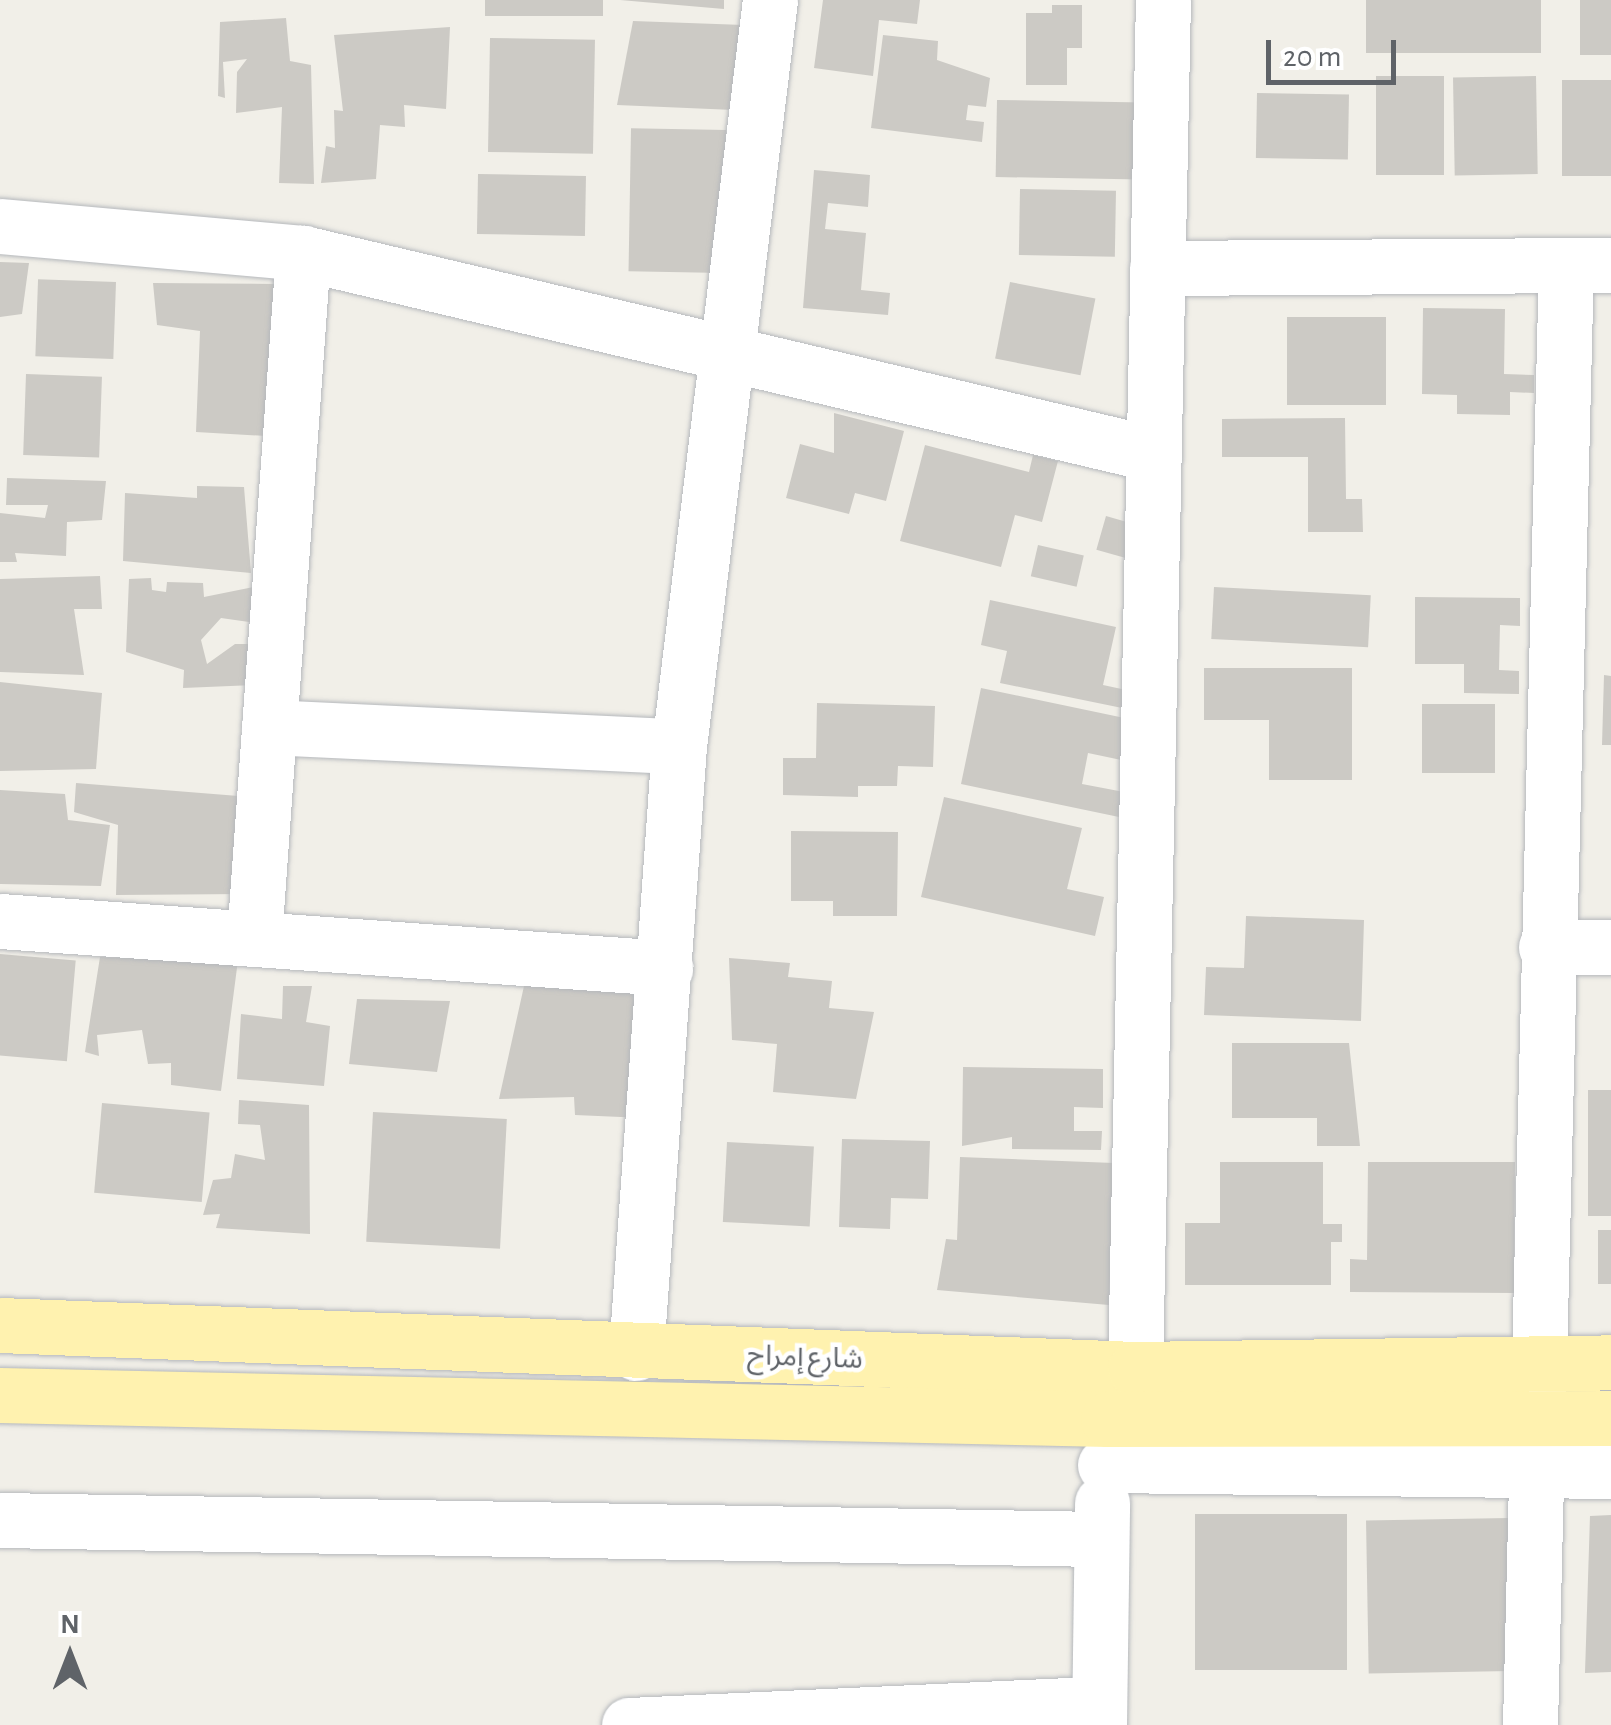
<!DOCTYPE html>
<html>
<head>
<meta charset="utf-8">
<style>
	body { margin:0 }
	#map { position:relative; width:1611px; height:1725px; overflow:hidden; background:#f1efe8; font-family:"Alegreya Sans","Noto Sans Arabic",sans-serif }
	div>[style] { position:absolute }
	.building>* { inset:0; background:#cccac5; transform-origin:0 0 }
	.roads { filter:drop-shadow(0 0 2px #b5b8bc) drop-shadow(0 0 2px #b5b8bc) }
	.minor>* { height:55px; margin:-27.5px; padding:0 27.5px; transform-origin:27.5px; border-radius:27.5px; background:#fff }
	.major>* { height:55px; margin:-27.5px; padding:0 27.5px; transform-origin:27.5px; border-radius:27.5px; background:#fff2af }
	span { translate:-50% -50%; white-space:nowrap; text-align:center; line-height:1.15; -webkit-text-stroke:9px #fff; paint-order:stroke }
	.street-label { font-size:28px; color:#5f6368 }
	.north { position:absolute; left:20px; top:1605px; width:100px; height:100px; -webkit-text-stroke:8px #fff; paint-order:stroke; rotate:0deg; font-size:28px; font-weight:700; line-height:40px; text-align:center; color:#5f6368 }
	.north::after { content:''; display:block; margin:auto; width:35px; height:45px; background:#5f6368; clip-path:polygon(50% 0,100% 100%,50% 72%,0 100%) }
	.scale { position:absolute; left:1266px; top:40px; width:130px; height:45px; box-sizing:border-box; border:5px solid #5f6368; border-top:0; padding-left:12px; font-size:30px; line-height:35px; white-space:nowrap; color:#5f6368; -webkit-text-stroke:8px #fff; paint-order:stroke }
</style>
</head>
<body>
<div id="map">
	<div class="building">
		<div style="left:485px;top:0;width:118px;height:16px"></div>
		<div style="clip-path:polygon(620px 0,724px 0,724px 9px)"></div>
		<div style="clip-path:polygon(823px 0,920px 0,917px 24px,879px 20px,873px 76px,814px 68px)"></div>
		<div style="left:1366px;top:0;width:175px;height:53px"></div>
		<div style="left:1580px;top:0;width:31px;height:55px"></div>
		<div style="clip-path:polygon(1052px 5px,1082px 5px,1082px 48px,1067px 48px,1067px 85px,1026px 85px,1026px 13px,1052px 13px)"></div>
		<div style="clip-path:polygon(286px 18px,290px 61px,311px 65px,314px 184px,279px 183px,282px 107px,236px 113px,237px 72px,247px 59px,223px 62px,225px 98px,218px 96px,220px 22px)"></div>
		<div style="clip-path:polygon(633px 21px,744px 25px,734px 110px,617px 105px)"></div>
		<div style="clip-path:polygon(450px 27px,446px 109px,404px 105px,405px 127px,380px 125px,376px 179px,321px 183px,326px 146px,335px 148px,334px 110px,343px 111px,334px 35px)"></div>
		<div style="clip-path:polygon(883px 35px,938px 41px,937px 60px,990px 78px,986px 107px,968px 105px,966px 120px,984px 122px,982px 142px,871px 128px)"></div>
		<div style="left:490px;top:38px;width:105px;height:114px;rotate:1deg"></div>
		<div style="left:1376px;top:76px;width:68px;height:99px"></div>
		<div style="left:1536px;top:76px;width:98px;height:83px;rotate:89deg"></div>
		<div style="left:1562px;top:80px;width:49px;height:96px"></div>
		<div style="left:1257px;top:93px;width:92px;height:65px;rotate:1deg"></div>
		<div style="left:997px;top:100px;width:146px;height:77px;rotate:1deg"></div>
		<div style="left:726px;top:130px;width:143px;height:95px;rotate:91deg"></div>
		<div style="clip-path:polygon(814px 170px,870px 175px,868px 207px,828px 203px,825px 229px,866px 233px,861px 290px,890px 293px,888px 315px,803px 308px)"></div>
		<div style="left:478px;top:174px;width:108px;height:60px;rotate:1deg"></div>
		<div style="left:1020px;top:189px;width:96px;height:66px;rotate:1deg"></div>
		<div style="clip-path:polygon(0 262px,29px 263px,22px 314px,0 317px)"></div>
		<div style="left:116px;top:282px;width:77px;height:78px;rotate:92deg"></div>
		<div style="left:1010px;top:282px;width:87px;height:78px;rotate:11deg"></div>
		<div style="clip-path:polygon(153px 283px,278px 284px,267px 436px,196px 432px,200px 331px,157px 325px)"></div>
		<div style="clip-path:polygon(1423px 308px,1505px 309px,1504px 374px,1534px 375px,1534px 393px,1510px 392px,1510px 415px,1457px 414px,1457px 395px,1422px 394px)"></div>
		<div style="left:1287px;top:317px;width:99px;height:88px"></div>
		<div style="left:26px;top:374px;width:76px;height:81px;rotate:2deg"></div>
		<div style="clip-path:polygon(834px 413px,904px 431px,886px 501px,855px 493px,849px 514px,786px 498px,800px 444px,834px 453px)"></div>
		<div style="clip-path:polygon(1345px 418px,1346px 499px,1362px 499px,1363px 532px,1308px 532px,1308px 457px,1222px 457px,1222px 419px)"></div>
		<div style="clip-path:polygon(925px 445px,1029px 472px,1033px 455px,1058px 461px,1042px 522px,1015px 515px,1001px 567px,900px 541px)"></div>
		<div style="clip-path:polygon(7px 478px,106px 481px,102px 520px,67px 522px,66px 556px,15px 553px,17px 562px,0 562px,0 513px,45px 518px,48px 505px,6px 505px)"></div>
		<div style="clip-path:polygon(197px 486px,244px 487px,251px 573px,123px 561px,125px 493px,197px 498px)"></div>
		<div style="left:1106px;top:516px;width:37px;height:35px;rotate:16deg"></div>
		<div style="left:1038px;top:545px;width:47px;height:32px;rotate:13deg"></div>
		<div style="clip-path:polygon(100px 576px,102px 609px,74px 609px,84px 675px,0 672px,0 579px)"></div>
		<div style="clip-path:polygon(151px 578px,152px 590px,166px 592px,167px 582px,203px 583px,204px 597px,259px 586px,262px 624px,221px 618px,201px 640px,207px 664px,235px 644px,257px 644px,254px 685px,183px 688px,184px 670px,126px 652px,129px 579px)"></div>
		<div style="left:1214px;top:587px;width:157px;height:52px;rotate:3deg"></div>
		<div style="clip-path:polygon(1415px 597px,1520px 598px,1520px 626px,1500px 625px,1499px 670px,1519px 671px,1519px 694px,1464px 693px,1464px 664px,1415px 664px)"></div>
		<div style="clip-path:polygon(990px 600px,1116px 627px,1103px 685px,1131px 691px,1127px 709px,1000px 683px,1007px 651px,981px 645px)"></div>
		<div style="clip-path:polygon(1204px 668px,1352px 668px,1352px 780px,1269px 780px,1269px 720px,1204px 720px)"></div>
		<div style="clip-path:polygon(1604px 675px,1611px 676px,1611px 745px,1602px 745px)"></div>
		<div style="clip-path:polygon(0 682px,102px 693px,96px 769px,0 771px)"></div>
		<div style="clip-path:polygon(981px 688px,1134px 720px,1126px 761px,1088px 753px,1082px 784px,1124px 792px,1119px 817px,961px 784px)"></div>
		<div style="clip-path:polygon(817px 703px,935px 706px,933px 767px,898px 766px,897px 786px,858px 786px,858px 797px,783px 795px,783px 758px,816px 758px)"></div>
		<div style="left:1422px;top:704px;width:73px;height:69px"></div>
		<div style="clip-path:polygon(76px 783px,251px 797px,243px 894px,116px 895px,118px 825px,74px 812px)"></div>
		<div style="clip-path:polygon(0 790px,65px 794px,68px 820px,110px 825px,101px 886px,0 884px)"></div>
		<div style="clip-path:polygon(944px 797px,1082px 828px,1067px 889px,1104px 897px,1095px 936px,921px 897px)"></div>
		<div style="clip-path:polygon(791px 831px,898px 832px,897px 916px,833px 916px,833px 901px,791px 901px)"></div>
		<div style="clip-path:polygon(1246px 916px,1364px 920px,1361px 1021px,1204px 1015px,1206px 967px,1244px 968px)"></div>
		<div style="left:0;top:954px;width:76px;height:101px;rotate:5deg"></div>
		<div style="clip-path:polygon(100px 957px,238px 960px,221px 1091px,171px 1085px,171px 1063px,148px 1064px,142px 1030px,97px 1035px,99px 1056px,85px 1052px)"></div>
		<div style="clip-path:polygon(729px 958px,790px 963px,788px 977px,832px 981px,829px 1008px,874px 1012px,856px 1099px,773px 1092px,777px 1044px,732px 1040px)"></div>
		<div style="clip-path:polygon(283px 986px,312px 986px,306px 1022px,330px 1026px,324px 1086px,237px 1079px,241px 1014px,282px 1019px)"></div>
		<div style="clip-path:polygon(524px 986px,652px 989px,644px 1118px,575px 1115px,574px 1097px,499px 1099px)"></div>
		<div style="clip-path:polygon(357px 999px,450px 1001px,437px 1072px,349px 1064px)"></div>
		<div style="clip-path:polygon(1232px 1043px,1349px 1043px,1360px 1146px,1317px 1146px,1317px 1118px,1232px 1118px)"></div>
		<div style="clip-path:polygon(963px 1067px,1103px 1069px,1103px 1108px,1074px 1107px,1074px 1131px,1102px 1131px,1101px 1150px,1012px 1149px,1012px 1137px,962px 1146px)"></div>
		<div style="left:1588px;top:1090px;width:23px;height:126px"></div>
		<div style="clip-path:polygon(239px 1100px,309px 1105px,310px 1234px,216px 1228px,220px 1214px,203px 1215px,213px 1180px,231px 1178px,235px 1154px,265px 1160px,260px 1125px,238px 1124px)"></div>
		<div style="left:102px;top:1103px;width:108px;height:90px;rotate:5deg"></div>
		<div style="left:373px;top:1112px;width:134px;height:130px;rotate:3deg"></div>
		<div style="clip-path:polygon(842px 1139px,930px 1141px,928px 1199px,891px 1198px,890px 1229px,839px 1227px)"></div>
		<div style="left:727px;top:1142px;width:87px;height:80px;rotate:3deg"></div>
		<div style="clip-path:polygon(960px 1157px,1114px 1163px,1109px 1305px,937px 1290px,946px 1239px,957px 1240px)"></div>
		<div style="clip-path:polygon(1220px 1162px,1323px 1162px,1323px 1224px,1342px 1224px,1342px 1242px,1331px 1242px,1331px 1285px,1185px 1285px,1185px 1223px,1220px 1223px)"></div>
		<div style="clip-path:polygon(1368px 1162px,1515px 1162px,1514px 1293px,1350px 1292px,1350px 1259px,1367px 1260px)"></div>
		<div style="left:1598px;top:1230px;width:13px;height:54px"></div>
		<div style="left:1347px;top:1514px;width:156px;height:152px;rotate:90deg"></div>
		<div style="clip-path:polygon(1611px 1515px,1611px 1672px,1585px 1673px,1590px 1516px)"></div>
		<div style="left:1508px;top:1518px;width:153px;height:142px;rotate:89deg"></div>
	</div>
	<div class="roads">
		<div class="minor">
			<div style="left:0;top:226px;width:304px;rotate:5.1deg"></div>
			<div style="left:303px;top:253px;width:873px;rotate:13.3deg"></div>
			<div style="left:1157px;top:268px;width:454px;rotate:-0.4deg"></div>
			<div style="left:269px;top:727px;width:410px;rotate:2.7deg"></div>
			<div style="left:0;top:921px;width:667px;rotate:4.04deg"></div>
			<div style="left:254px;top:939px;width:688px;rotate:-85.91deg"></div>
			<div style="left:1546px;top:947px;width:65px"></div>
			<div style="left:636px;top:1353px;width:609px;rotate:-85.95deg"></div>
			<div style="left:679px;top:746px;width:752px;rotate:-83.05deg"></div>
			<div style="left:1135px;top:1369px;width:1369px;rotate:-88.83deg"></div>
			<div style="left:1105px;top:1465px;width:506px;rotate:0.68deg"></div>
			<div style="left:0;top:1520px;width:1100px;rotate:0.99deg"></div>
			<div style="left:629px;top:1725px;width:469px;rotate:-2.6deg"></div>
			<div style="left:1099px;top:1725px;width:222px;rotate:-89.2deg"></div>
			<div style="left:1530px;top:1725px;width:1460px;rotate:-88.59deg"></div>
		</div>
		<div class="major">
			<div style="left:0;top:1325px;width:1136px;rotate:2.22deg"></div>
			<div style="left:1135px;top:1369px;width:476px;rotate:-0.8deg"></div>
			<div style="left:0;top:1395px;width:1108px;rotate:1.24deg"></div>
			<div style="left:1108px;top:1419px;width:503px;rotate:-0.11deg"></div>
		</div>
	</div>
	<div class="street-label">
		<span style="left:805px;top:1358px;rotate:2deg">شارع إمراح</span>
	</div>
	<div class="north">N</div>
	<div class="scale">20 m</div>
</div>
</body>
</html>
